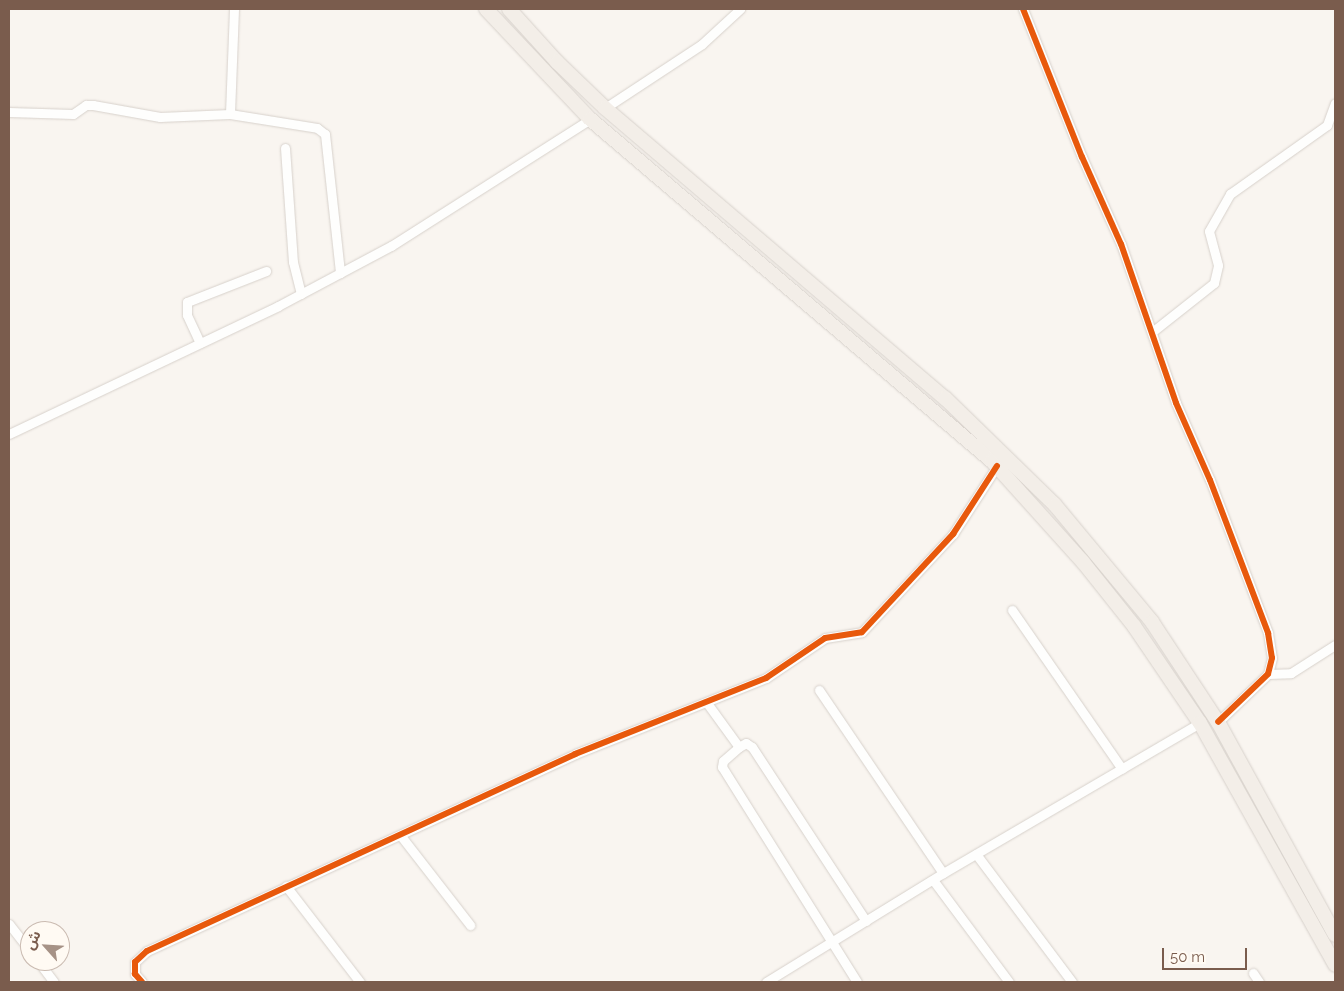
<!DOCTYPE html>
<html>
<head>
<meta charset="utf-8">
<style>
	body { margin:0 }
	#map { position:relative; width:1344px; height:991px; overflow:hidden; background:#f9f5f0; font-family:Raleway,"Noto Sans Arabic",sans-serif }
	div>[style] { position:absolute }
	.roads { filter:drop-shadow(0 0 1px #d7d1cb) drop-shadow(0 0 1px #d7d1cb) }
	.minor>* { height:9px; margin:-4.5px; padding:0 4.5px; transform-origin:4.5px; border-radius:4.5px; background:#fefefd }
	.primary>* { height:14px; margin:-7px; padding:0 7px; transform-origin:7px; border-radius:7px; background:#f3eee8 }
	.cycleway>* { height:6px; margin:-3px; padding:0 3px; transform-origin:3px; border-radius:3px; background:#e8590c }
	span { translate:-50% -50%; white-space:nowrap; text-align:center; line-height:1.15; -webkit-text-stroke:5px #fffaf3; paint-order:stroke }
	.frame { position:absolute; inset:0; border:10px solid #7a5c4d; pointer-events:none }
	.north { position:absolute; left:20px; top:921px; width:50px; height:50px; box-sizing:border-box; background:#fffaf3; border:1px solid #cabbb1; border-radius:50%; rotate:296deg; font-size:14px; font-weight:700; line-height:20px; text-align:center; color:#7a5c4d }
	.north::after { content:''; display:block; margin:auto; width:18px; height:22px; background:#a69286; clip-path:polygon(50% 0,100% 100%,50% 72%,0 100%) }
	.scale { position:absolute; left:1162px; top:948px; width:85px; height:22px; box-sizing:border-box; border:2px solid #7a5c4d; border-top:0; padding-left:6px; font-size:15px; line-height:18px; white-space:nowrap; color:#7a5c4d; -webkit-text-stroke:4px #fffaf3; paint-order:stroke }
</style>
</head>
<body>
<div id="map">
	<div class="roads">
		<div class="minor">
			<div style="left:234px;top:9px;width:105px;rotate:92.2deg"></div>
			<div style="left:230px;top:114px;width:88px;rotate:9.1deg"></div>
			<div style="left:317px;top:128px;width:10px;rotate:37deg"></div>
			<div style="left:325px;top:134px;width:140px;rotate:83.8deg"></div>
			<div style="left:1023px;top:9px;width:159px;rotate:68.3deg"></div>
			<div style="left:1082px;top:157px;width:95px;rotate:65.9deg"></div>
			<div style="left:1121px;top:244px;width:168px;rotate:70.9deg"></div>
			<div style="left:1176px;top:403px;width:84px;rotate:66.2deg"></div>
			<div style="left:1210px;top:480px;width:164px;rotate:69.2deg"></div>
			<div style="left:1268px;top:633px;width:25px;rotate:81deg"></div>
			<div style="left:1272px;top:658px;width:16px;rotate:104deg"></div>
			<div style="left:1268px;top:674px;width:69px;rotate:136.2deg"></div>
			<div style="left:605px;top:108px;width:116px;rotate:-33.4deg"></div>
			<div style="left:702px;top:44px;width:52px;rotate:-42.6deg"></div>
			<div style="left:9px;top:112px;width:64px;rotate:1.8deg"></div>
			<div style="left:73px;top:114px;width:16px;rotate:-35deg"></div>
			<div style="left:86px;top:105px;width:7px"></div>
			<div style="left:93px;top:105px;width:68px;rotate:10.2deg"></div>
			<div style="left:160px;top:117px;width:70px;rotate:-2.5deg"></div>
			<div style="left:285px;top:148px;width:114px;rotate:86deg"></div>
			<div style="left:293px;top:262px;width:33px;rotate:76deg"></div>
			<div style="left:1152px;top:332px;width:79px;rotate:-38.3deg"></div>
			<div style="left:1214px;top:283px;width:18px;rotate:-77deg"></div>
			<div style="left:1218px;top:265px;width:35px;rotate:-105deg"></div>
			<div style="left:1209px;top:231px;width:43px;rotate:-60.4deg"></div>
			<div style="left:1230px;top:194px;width:119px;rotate:-35.4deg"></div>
			<div style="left:1327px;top:125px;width:23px;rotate:-70deg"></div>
			<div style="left:200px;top:343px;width:31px;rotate:-115deg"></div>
			<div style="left:187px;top:315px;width:13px;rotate:-90deg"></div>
			<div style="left:187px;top:302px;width:85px;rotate:-21.4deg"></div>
			<div style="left:9px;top:434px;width:298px;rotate:-25.4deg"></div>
			<div style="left:278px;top:306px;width:128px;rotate:-28deg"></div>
			<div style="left:391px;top:246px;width:236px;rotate:-32.5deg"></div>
			<div style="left:1012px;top:610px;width:193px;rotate:55.3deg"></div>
			<div style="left:1268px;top:674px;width:23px;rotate:-2deg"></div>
			<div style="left:1291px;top:673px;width:52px;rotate:-32.5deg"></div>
			<div style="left:819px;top:690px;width:221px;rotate:55.9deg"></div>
			<div style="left:707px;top:703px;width:54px;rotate:54deg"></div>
			<div style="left:401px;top:836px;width:113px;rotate:52.2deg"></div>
			<div style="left:976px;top:854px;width:160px;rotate:53.1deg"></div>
			<div style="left:933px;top:880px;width:127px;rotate:53.3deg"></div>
			<div style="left:286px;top:886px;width:121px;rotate:52.4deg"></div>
			<div style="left:9px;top:924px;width:34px;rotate:52deg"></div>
			<div style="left:38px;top:961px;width:26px;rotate:53deg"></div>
			<div style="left:1253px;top:973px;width:11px;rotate:56deg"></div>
			<div style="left:142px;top:982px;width:11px;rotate:-131deg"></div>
			<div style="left:135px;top:974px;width:12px;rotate:-90deg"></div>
			<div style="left:135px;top:962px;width:16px;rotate:-43deg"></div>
			<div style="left:147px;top:951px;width:471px;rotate:-24.7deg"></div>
			<div style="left:575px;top:754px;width:206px;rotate:-21.7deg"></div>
			<div style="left:766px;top:678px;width:71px;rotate:-34.1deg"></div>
			<div style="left:825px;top:638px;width:37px;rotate:-9deg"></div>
			<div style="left:862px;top:632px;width:134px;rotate:-47.1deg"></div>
			<div style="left:953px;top:534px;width:81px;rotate:-57.1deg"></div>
			<div style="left:766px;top:982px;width:208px;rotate:-31.6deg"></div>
			<div style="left:943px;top:873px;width:298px;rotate:-30.3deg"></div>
			<div style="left:857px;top:982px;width:254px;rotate:-122.1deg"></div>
			<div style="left:722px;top:767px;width:6px;rotate:-81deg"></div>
			<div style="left:723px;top:761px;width:21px;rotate:-41deg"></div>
			<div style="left:739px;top:747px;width:8px;rotate:-30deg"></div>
			<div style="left:746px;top:743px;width:7px;rotate:34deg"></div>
			<div style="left:752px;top:747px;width:208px;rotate:56.8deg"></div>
		</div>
		<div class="primary">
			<div style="left:486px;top:9px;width:151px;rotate:46.6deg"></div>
			<div style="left:590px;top:119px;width:528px;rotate:40.39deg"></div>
			<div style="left:992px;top:461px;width:136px;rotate:48deg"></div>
			<div style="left:1083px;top:562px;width:82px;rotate:51.4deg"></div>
			<div style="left:1134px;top:626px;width:117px;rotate:55.8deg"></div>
			<div style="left:1200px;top:723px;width:277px;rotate:60.8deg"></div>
			<div style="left:509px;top:9px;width:72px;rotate:47.8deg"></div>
			<div style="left:557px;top:62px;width:66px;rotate:43.8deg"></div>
			<div style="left:605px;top:108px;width:447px;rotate:40.5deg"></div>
			<div style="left:945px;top:398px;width:153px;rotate:44.2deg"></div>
			<div style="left:1055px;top:505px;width:152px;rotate:50.3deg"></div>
			<div style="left:1152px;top:622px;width:120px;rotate:56.6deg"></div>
			<div style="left:1218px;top:722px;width:243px;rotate:61.2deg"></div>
		</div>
	</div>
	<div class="cycleway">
		<div style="left:1023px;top:9px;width:159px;rotate:68.3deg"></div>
		<div style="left:1082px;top:157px;width:95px;rotate:65.9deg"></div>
		<div style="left:1121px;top:244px;width:168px;rotate:70.9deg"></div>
		<div style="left:1176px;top:403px;width:84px;rotate:66.2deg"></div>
		<div style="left:1210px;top:480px;width:164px;rotate:69.2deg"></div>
		<div style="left:1268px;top:633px;width:25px;rotate:81deg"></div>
		<div style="left:1272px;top:658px;width:16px;rotate:104deg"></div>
		<div style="left:1268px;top:674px;width:69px;rotate:136.2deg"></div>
		<div style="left:142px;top:982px;width:11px;rotate:-131deg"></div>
		<div style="left:135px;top:974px;width:12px;rotate:-90deg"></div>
		<div style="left:135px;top:962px;width:16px;rotate:-43deg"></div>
		<div style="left:147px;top:951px;width:471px;rotate:-24.7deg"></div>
		<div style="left:575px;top:754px;width:206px;rotate:-21.7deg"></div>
		<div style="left:766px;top:678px;width:71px;rotate:-34.1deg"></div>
		<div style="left:825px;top:638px;width:37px;rotate:-9deg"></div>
		<div style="left:862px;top:632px;width:134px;rotate:-47.1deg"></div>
		<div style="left:953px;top:534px;width:81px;rotate:-57.1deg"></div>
	</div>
	<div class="frame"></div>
	<div class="north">ش</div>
	<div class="scale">50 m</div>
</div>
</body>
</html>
